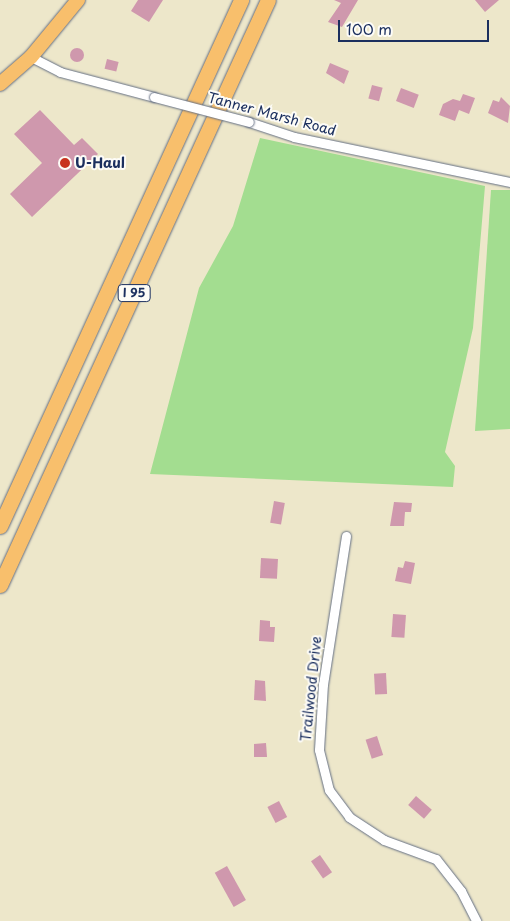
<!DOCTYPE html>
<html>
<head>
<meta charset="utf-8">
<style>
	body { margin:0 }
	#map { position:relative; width:510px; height:921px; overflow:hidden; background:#ede7ca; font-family:"Playpen Sans",sans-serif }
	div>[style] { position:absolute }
	.green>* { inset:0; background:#a3dd90 }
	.building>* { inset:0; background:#cf98ad; transform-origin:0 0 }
	.round { border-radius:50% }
	.roads { filter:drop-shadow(0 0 1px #646f84) drop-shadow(0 0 1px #646f84) }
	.minor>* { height:9px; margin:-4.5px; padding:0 4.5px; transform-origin:4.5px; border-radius:4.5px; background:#fff }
	.primary>* { height:14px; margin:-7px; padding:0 7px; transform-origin:7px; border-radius:7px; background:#f8bf6c }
	.motorway>* { height:15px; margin:-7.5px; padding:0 7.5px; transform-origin:7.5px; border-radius:7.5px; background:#f8bf6c }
	.bridges { filter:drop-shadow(0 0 1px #646f84) drop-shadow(0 0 1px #646f84) }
	.minor-bridge>* { height:9px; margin:-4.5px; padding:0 4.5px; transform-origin:4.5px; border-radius:4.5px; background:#fff }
	.dots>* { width:14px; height:14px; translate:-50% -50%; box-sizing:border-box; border:2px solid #fdfcf7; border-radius:50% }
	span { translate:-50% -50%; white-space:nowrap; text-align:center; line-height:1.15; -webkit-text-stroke:4px #fdfcf7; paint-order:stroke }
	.shield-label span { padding:1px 4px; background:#fdfcf7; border:1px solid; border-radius:4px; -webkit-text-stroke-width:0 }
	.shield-label { font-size:12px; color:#1b2f5e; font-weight:700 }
	.street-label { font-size:14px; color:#1b2f5e }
	.poi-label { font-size:14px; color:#1b2f5e; font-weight:700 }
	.left { translate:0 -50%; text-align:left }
	.scale { position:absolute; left:338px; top:20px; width:151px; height:22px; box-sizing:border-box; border:2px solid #1b2f5e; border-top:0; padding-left:6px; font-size:15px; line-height:18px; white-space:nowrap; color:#1b2f5e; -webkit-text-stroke:4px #fdfcf7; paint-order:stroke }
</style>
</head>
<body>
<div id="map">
	<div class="green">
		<div style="clip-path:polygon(260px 138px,485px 186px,473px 328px,445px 452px,455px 466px,453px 487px,150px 474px,199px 288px,233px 226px)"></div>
		<div style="clip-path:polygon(491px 190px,510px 190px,510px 429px,475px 431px)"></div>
	</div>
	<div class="building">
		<div style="clip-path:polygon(138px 0,163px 0,149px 22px,131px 11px)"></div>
		<div style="clip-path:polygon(334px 0,358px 0,342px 27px,328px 22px,341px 3px)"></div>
		<div style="clip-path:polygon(475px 0,499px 0,485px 12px)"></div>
		<div class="round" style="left:70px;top:48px;width:14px;height:14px"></div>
		<div style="left:107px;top:59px;width:12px;height:10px;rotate:14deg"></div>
		<div style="clip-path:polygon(330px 63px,349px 71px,344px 84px,326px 73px)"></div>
		<div style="left:372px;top:85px;width:11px;height:14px;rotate:15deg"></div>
		<div style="left:401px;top:88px;width:19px;height:14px;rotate:21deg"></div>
		<div style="clip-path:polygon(463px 94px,475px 98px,469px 114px,459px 110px,455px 121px,439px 115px,443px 104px,453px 99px,460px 101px)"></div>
		<div style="clip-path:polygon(501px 97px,510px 106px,508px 123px,488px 113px,493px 100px,499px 102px)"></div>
		<div style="clip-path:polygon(40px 110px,74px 145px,82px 138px,98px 154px,32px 217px,10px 194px,42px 163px,14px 134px)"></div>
		<div style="left:274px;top:501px;width:11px;height:22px;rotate:10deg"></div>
		<div style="clip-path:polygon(394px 502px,412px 503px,411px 512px,405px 512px,404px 526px,390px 526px)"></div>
		<div style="left:261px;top:558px;width:17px;height:20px;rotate:3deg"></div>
		<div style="clip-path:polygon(405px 561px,415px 563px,411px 584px,395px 581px,398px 567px,403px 568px)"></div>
		<div style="left:393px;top:614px;width:13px;height:23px;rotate:4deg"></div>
		<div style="clip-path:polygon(260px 620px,270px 621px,270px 627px,275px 627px,274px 642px,259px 641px)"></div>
		<div style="left:386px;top:673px;width:21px;height:12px;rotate:87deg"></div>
		<div style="clip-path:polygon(255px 680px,265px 681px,266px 701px,254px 700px)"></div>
		<div style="left:377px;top:736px;width:20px;height:12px;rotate:72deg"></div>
		<div style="clip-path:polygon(266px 743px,267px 757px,254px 757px,254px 744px)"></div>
		<div style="left:416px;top:796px;width:21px;height:12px;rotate:41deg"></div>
		<div style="left:279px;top:801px;width:18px;height:13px;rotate:63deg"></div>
		<div style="left:320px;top:855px;width:21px;height:11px;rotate:55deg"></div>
		<div style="left:227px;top:866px;width:39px;height:14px;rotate:61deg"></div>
	</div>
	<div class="roads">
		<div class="minor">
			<div style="left:31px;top:57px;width:33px;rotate:27deg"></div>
			<div style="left:60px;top:72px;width:97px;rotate:14.9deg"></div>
			<div style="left:249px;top:122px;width:47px;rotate:18.4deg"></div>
			<div style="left:294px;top:137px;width:221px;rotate:11.8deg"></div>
			<div style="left:346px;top:536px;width:150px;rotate:98.8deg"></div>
			<div style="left:323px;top:684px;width:66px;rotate:93.5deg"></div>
			<div style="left:319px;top:750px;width:41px;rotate:76deg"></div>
			<div style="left:329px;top:790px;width:34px;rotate:53deg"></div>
			<div style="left:349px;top:817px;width:42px;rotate:33.3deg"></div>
			<div style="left:384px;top:840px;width:55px;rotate:20.1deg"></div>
			<div style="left:436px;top:859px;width:41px;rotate:52deg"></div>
			<div style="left:461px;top:891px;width:34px;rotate:63deg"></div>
		</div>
		<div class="primary">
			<div style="left:0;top:84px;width:41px;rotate:-41.1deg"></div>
			<div style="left:31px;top:57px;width:74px;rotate:-50.5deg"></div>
		</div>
		<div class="motorway">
			<div style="left:0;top:526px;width:579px;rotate:-65.38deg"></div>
			<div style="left:0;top:585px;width:643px;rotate:-65.39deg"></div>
		</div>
	</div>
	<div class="bridges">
		<div class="minor-bridge">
			<div style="left:154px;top:97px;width:98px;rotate:14.7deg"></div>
		</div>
	</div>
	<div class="dots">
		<div style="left:65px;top:163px;background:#c8321e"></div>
	</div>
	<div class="shield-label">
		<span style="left:134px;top:293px">I 95</span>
	</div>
	<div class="street-label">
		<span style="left:272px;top:114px;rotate:15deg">Tanner Marsh Road</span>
		<span style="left:311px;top:689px;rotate:-84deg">Trailwood Drive</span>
	</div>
	<div class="poi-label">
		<span class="left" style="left:75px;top:163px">U-Haul</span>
	</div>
	<div class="scale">100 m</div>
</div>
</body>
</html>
